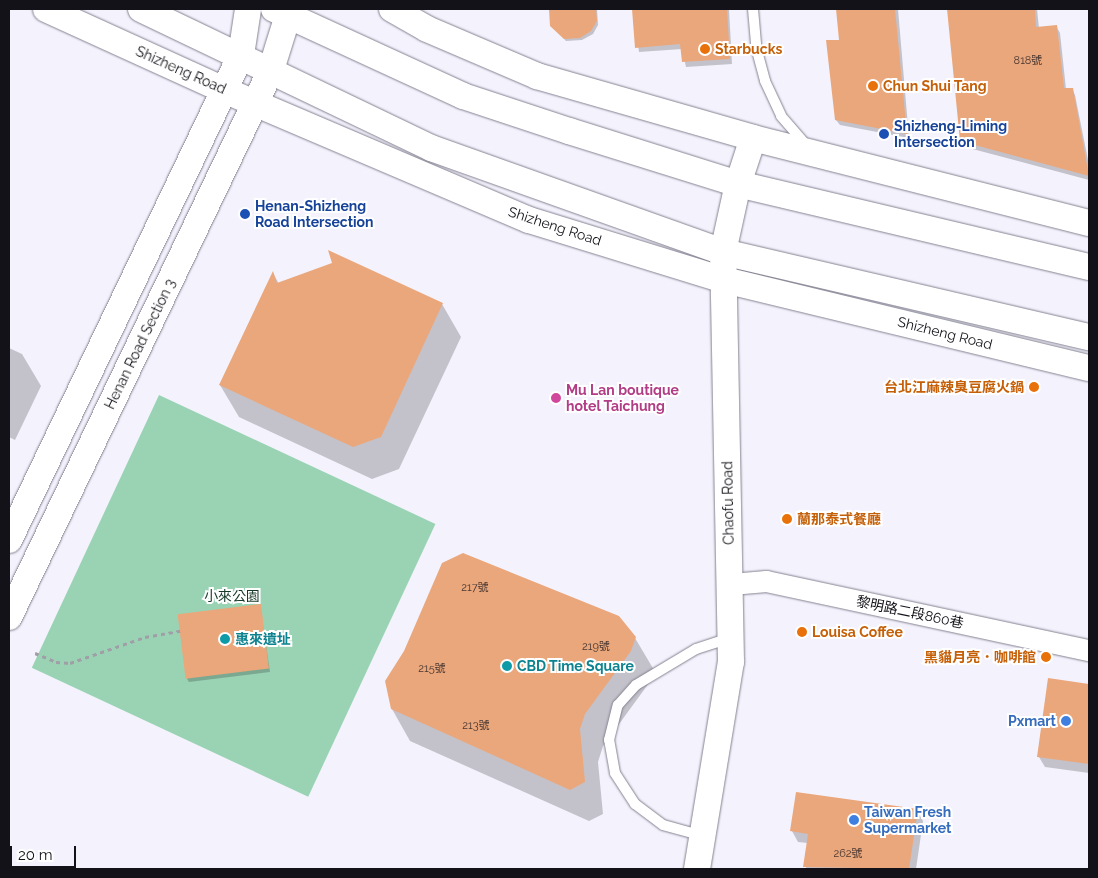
<!DOCTYPE html>
<html>
<head>
<meta charset="utf-8">
<style>
	body { margin:0 }
	#map { position:relative; width:1098px; height:878px; overflow:hidden; background:#f4f3fd; font-family:Raleway,"Noto Sans TC",sans-serif }
	div>[style] { position:absolute }
	.green>* { inset:0; background:#9ad3b4; transform-origin:0 0 }
	.shadow>* { inset:0; background:#0003 }
	.building>* { inset:0; background:#eaa77c; transform-origin:0 0 }
	.path>* { height:3px; margin-top:-1.5px; transform-origin:0; background:repeating-linear-gradient(90deg,#a09fa7 0 4px,transparent 0 8px) }
	.roads { filter:drop-shadow(0 0 1px #838291) drop-shadow(0 0 1px #838291) }
	.service>* { height:10px; margin:-5px; padding:0 5px; transform-origin:5px; border-radius:5px; background:#fff }
	.minor>* { height:21px; margin:-10.5px; padding:0 10.5px; transform-origin:10.5px; border-radius:10.5px; background:#fff }
	.tertiary>* { height:26px; margin:-13px; padding:0 13px; transform-origin:13px; border-radius:13px; background:#fff }
	.dots>* { width:14px; height:14px; translate:-50% -50%; box-sizing:border-box; border:2px solid #fff; border-radius:50% }
	span { translate:-50% -50%; white-space:nowrap; text-align:center; line-height:1.15; -webkit-text-stroke:4px #fff; paint-order:stroke }
	.number-label { font-size:11px; color:#493731 }
	.number-label span { -webkit-text-stroke-width:0 }
	.food-label { font-size:14px; color:#c56008; font-weight:700 }
	.left { translate:0 -50%; text-align:left }
	.right { translate:-100% -50%; text-align:right }
	.street-label { font-size:14px; color:#131218 }
	.transit-label { font-size:14px; color:#164399; font-weight:700 }
	.hotel-label { font-size:14px; color:#b23c85; font-weight:700 }
	.park-label { font-size:14px; color:#153827 }
	.culture-label { font-size:14px; color:#0d838f; font-weight:700 }
	.shop-label { font-size:14px; color:#366cbe; font-weight:700 }
	.frame { position:absolute; inset:0; border:10px solid #131218; pointer-events:none }
	.scale { position:absolute; left:10px; top:846px; width:66px; height:22px; box-sizing:border-box; border:2px solid #131218; border-top:0; padding-left:6px; font-size:15px; line-height:18px; white-space:nowrap; color:#131218; -webkit-text-stroke:4px #fff; paint-order:stroke }
</style>
</head>
<body>
<div id="map">
	<div class="green">
		<div style="left:159px;top:395px;width:305px;height:301px;rotate:25deg"></div>
	</div>
	<div class="shadow">
		<div style="clip-path:polygon(550px 9px,597px 9px,598px 25px,593px 34px,582px 40px,566px 41px,551px 25px)"></div>
		<div style="clip-path:polygon(633px 9px,729px 9px,732px 64px,686px 67px,682px 49px,639px 52px)"></div>
		<div style="clip-path:polygon(837px 9px,898px 9px,909px 138px,840px 125px,836px 120px,840px 41px)"></div>
		<div style="clip-path:polygon(948px 9px,1037px 9px,1039px 28px,1056px 26px,1060px 33px,1066px 89px,1072px 89px,1075px 95px,1089px 165px,1089px 180px,965px 147px,961px 141px)"></div>
		<div style="clip-path:polygon(273px 273px,279px 284px,442px 304px,461px 337px,399px 469px,372px 479px,239px 417px,220px 385px)"></div>
		<div style="clip-path:polygon(9px 348px,22px 354px,41px 386px,15px 440px,9px 437px)"></div>
		<div style="clip-path:polygon(260px 605px,270px 672px,189px 682px,187px 679px)"></div>
		<div style="clip-path:polygon(635px 638px,654px 670px,649px 683px,603px 746px,598px 762px,603px 814px,589px 821px,410px 741px,392px 709px)"></div>
		<div style="clip-path:polygon(1049px 680px,1089px 685px,1089px 773px,1045px 767px,1039px 757px)"></div>
		<div style="clip-path:polygon(917px 811px,923px 821px,916px 869px,806px 869px,808px 843px,798px 842px,792px 831px)"></div>
	</div>
	<div class="building">
		<div style="clip-path:polygon(549px 9px,596px 9px,597px 21px,591px 31px,580px 38px,564px 39px,550px 26px)"></div>
		<div style="clip-path:polygon(632px 9px,727px 9px,730px 59px,682px 62px,680px 44px,635px 48px)"></div>
		<div style="clip-path:polygon(836px 9px,895px 9px,907px 134px,835px 120px,826px 40px,839px 40px)"></div>
		<div style="clip-path:polygon(947px 9px,1035px 9px,1036px 27px,1057px 25px,1064px 88px,1073px 88px,1089px 176px,960px 141px)"></div>
		<div style="clip-path:polygon(328px 250px,443px 303px,381px 437px,353px 447px,219px 385px,273px 271px,277px 283px,332px 263px)"></div>
		<div style="clip-path:polygon(463px 553px,619px 616px,636px 637px,631px 651px,585px 714px,580px 729px,585px 782px,570px 790px,391px 709px,385px 681px,404px 651px,442px 563px)"></div>
		<div style="left:261px;top:604px;width:65px;height:84px;rotate:83deg"></div>
		<div style="clip-path:polygon(1048px 678px,1089px 684px,1089px 764px,1037px 757px)"></div>
		<div style="clip-path:polygon(796px 792px,918px 809px,909px 869px,803px 867px,808px 834px,790px 831px)"></div>
	</div>
	<div class="path">
		<div style="left:35px;top:653px;width:23px;rotate:23deg"></div>
		<div style="left:56px;top:662px;width:14px;rotate:4deg"></div>
		<div style="left:70px;top:663px;width:79px;rotate:-19.1deg"></div>
		<div style="left:145px;top:637px;width:36px;rotate:-10deg"></div>
	</div>
	<div class="roads">
		<div class="service">
			<div style="left:753px;top:9px;width:38px;rotate:85deg"></div>
			<div style="left:756px;top:47px;width:35px;rotate:75deg"></div>
			<div style="left:765px;top:81px;width:38px;rotate:65deg"></div>
			<div style="left:781px;top:116px;width:38px;rotate:49deg"></div>
			<div style="left:703px;top:836px;width:41px;rotate:-164.6deg"></div>
			<div style="left:663px;top:825px;width:35px;rotate:-143deg"></div>
			<div style="left:635px;top:804px;width:37px;rotate:-123deg"></div>
			<div style="left:615px;top:773px;width:34px;rotate:-100deg"></div>
			<div style="left:609px;top:740px;width:36px;rotate:-76deg"></div>
			<div style="left:618px;top:705px;width:27px;rotate:-48deg"></div>
			<div style="left:636px;top:685px;width:70px;rotate:-31deg"></div>
			<div style="left:696px;top:649px;width:36px;rotate:-18deg"></div>
		</div>
		<div class="minor">
			<div style="left:731px;top:584px;width:35px;rotate:-5deg"></div>
			<div style="left:766px;top:581px;width:330px;rotate:12.1deg"></div>
		</div>
		<div class="tertiary">
			<div style="left:46px;top:9px;width:196px;rotate:24.5deg"></div>
			<div style="left:224px;top:90px;width:332px;rotate:23.1deg"></div>
			<div style="left:529px;top:220px;width:204px;rotate:17.1deg"></div>
			<div style="left:724px;top:280px;width:375px;rotate:13.6deg"></div>
			<div style="left:141px;top:9px;width:322px;rotate:25.6deg"></div>
			<div style="left:431px;top:148px;width:310px;rotate:19.6deg"></div>
			<div style="left:723px;top:252px;width:376px;rotate:13.1deg"></div>
			<div style="left:274px;top:9px;width:208px;rotate:24.7deg"></div>
			<div style="left:463px;top:96px;width:112px;rotate:18.3deg"></div>
			<div style="left:569px;top:131px;width:177px;rotate:17.4deg"></div>
			<div style="left:738px;top:184px;width:361px;rotate:13.3deg"></div>
			<div style="left:392px;top:9px;width:40px;rotate:29.7deg"></div>
			<div style="left:427px;top:29px;width:120px;rotate:23.1deg"></div>
			<div style="left:537px;top:76px;width:225px;rotate:16deg"></div>
			<div style="left:753px;top:138px;width:347px;rotate:14.2deg"></div>
			<div style="left:9px;top:540px;width:538px;rotate:-64.44deg"></div>
			<div style="left:241px;top:55px;width:47px;rotate:-81.3deg"></div>
			<div style="left:9px;top:617px;width:607px;rotate:-64.41deg"></div>
			<div style="left:271px;top:70px;width:64px;rotate:-72.7deg"></div>
			<div style="left:697px;top:869px;width:210px;rotate:-80.7deg"></div>
			<div style="left:731px;top:662px;width:410px;rotate:-91.1deg"></div>
			<div style="left:723px;top:252px;width:70px;rotate:-77.6deg"></div>
			<div style="left:738px;top:184px;width:48px;rotate:-71.9deg"></div>
		</div>
	</div>
	<div class="dots">
		<div style="left:705px;top:49px;background:#e8710a"></div>
		<div style="left:873px;top:86px;background:#e8710a"></div>
		<div style="left:884px;top:134px;background:#1a4fb4"></div>
		<div style="left:245px;top:214px;background:#1a4fb4"></div>
		<div style="left:1034px;top:387px;background:#e8710a"></div>
		<div style="left:556px;top:398px;background:#d1479c"></div>
		<div style="left:787px;top:519px;background:#e8710a"></div>
		<div style="left:802px;top:632px;background:#e8710a"></div>
		<div style="left:225px;top:639px;background:#0f9aa8"></div>
		<div style="left:1046px;top:657px;background:#e8710a"></div>
		<div style="left:507px;top:666px;background:#0f9aa8"></div>
		<div style="left:1066px;top:721px;background:#3f7fe0"></div>
		<div style="left:854px;top:820px;background:#3f7fe0"></div>
	</div>
	<div class="number-label">
		<span style="left:1028px;top:61px">818號</span>
		<span style="left:475px;top:588px">217號</span>
		<span style="left:596px;top:647px">219號</span>
		<span style="left:432px;top:669px">215號</span>
		<span style="left:476px;top:726px">213號</span>
		<span style="left:848px;top:854px">262號</span>
	</div>
	<div class="food-label">
		<span class="left" style="left:715px;top:49px">Starbucks</span>
		<span class="left" style="left:883px;top:86px">Chun Shui Tang</span>
		<span class="right" style="left:1024px;top:387px">台北江麻辣臭豆腐火鍋</span>
		<span class="left" style="left:797px;top:519px">蘭那泰式餐廳</span>
		<span class="left" style="left:812px;top:632px">Louisa Coffee</span>
		<span class="right" style="left:1036px;top:657px">黑貓月亮．咖啡館</span>
	</div>
	<div class="street-label">
		<span style="left:181px;top:70px;rotate:24deg">Shizheng Road</span>
		<span style="left:555px;top:226px;rotate:18deg">Shizheng Road</span>
		<span style="left:945px;top:333px;rotate:14deg">Shizheng Road</span>
		<span style="left:140px;top:344px;rotate:-64deg">Henan Road Section 3</span>
		<span style="left:728px;top:503px;rotate:-91deg">Chaofu Road</span>
		<span style="left:910px;top:612px;rotate:12deg">黎明路二段860巷</span>
	</div>
	<div class="transit-label">
		<span class="left" style="left:894px;top:134px">Shizheng-Liming<br>Intersection</span>
		<span class="left" style="left:255px;top:214px">Henan-Shizheng<br>Road Intersection</span>
	</div>
	<div class="hotel-label">
		<span class="left" style="left:566px;top:398px">Mu Lan boutique<br>hotel Taichung</span>
	</div>
	<div class="park-label">
		<span style="left:232px;top:596px">小來公園</span>
	</div>
	<div class="culture-label">
		<span class="left" style="left:235px;top:639px">惠來遺址</span>
		<span class="left" style="left:517px;top:666px">CBD Time Square</span>
	</div>
	<div class="shop-label">
		<span class="right" style="left:1056px;top:721px">Pxmart</span>
		<span class="left" style="left:864px;top:820px">Taiwan Fresh<br>Supermarket</span>
	</div>
	<div class="frame"></div>
	<div class="scale">20 m</div>
</div>
</body>
</html>
